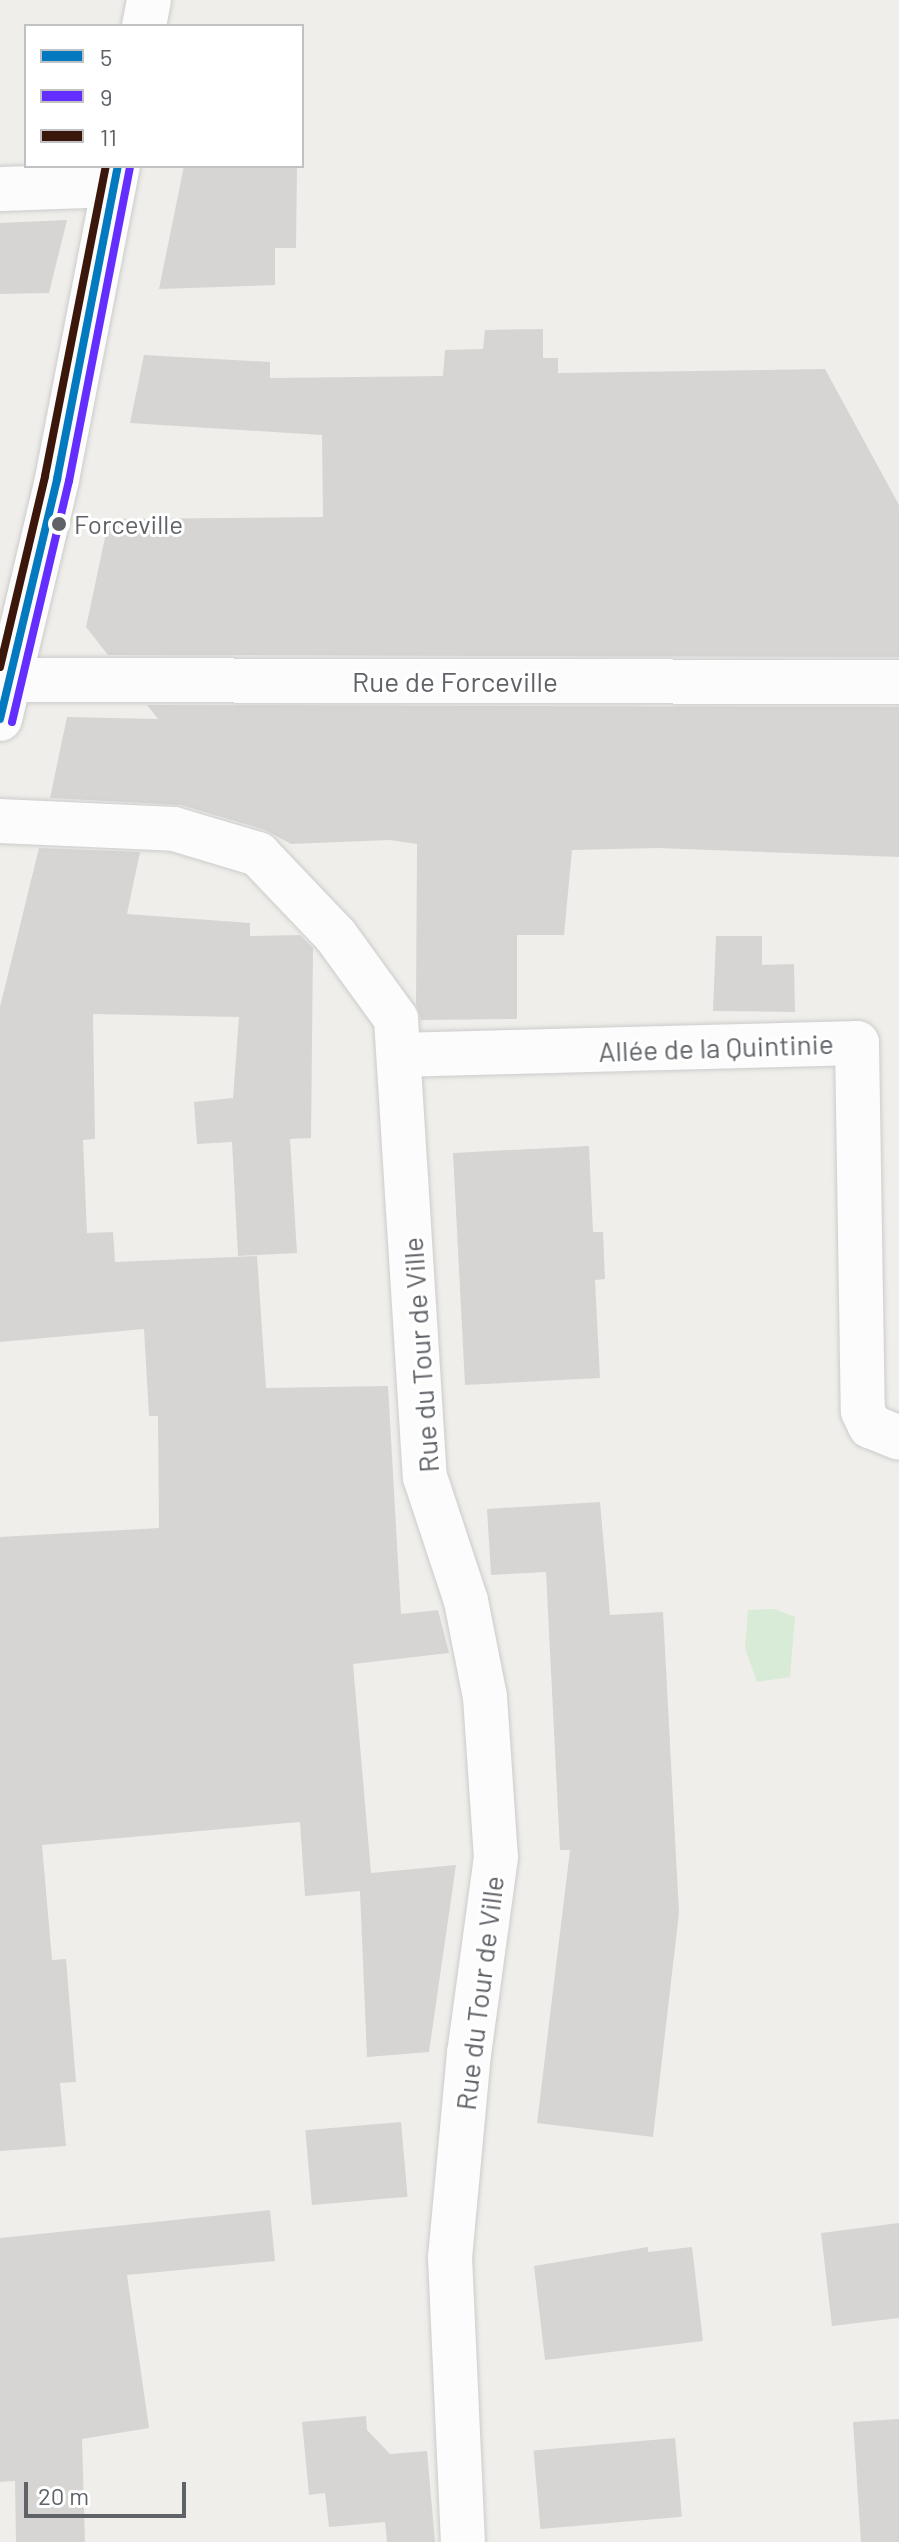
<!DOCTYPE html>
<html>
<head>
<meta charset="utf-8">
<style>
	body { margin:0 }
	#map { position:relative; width:899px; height:2542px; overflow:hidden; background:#efeeea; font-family:Barlow,sans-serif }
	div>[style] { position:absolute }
	.green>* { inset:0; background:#d8ebd6 }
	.building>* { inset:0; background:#d6d5d3; transform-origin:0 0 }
	.roads { filter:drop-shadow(0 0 2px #cbcccc) drop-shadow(0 0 2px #cbcccc) }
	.street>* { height:44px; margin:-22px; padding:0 22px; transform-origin:22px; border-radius:22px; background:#fdfcfc }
	.secondary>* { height:44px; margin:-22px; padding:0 22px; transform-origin:22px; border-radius:22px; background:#fdfcfc }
	.bus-1>* { height:8px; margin:-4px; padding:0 4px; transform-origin:4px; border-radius:4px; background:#0379bf }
	.bus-2>* { height:8px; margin:-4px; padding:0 4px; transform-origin:4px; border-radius:4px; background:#642efe }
	.bus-3>* { height:8px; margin:-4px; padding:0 4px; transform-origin:4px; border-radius:4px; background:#3b170b }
	.dots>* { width:22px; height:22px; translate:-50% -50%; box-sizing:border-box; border:4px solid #fff; border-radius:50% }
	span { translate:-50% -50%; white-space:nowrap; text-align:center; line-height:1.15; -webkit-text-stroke:6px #fff; paint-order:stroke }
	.bus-label { font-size:26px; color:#5f6368 }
	.left { translate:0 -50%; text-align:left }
	.street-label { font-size:28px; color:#5f6368 }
	.legend { position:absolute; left:24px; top:24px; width:280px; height:144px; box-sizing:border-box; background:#fff; border:2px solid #bfc1c3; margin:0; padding:10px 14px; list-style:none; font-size:24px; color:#5f6368 }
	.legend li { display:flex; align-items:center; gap:16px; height:40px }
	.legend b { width:40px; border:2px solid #bfc1c3 }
	.scale { position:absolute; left:24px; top:2482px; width:162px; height:36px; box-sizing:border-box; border:4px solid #5f6368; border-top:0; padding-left:10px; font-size:24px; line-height:28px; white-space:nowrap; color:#5f6368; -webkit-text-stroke:6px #fff; paint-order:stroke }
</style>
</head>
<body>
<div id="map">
	<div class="green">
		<div style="clip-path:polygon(774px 1609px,795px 1617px,790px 1677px,757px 1682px,745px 1648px,748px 1610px)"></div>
	</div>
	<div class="building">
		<div style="clip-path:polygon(184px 166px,297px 166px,296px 248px,275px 248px,275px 285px,159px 289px)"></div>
		<div style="clip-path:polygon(67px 220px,49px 293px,0 294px,0 223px)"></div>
		<div style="clip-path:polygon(543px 329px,543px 358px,558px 358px,558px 373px,825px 369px,899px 505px,899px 657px,108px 655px,86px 627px,109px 519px,323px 517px,322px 435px,130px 423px,144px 355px,270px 362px,270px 378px,443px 376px,445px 350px,483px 349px,485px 330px)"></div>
		<div style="clip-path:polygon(147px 705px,899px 707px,899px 857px,658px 848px,572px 850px,564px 935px,517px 935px,517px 1019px,421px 1020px,416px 1004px,417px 844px,390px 840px,291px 844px,265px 830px,181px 805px,50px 798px,67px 717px,158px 719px)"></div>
		<div style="clip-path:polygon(39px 848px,140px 852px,127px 914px,250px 923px,250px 936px,300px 935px,313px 948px,311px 1138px,290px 1139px,297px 1253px,238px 1256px,232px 1142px,197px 1144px,194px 1102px,233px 1098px,239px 1017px,93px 1014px,95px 1139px,83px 1140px,87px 1233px,113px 1232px,115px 1262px,257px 1256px,266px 1388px,388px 1386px,401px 1614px,438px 1610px,449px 1653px,353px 1664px,371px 1873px,456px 1865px,429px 2052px,367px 2057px,360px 1891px,305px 1896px,300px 1822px,42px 1845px,52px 1960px,66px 1959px,76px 2082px,60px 2083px,66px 2146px,0 2151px,0 1537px,159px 1528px,158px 1416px,149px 1416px,144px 1329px,0 1342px,0 1007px)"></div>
		<div style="clip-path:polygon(716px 936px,762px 936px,762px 965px,794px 964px,795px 1012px,713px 1011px)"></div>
		<div style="clip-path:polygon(589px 1146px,593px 1232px,603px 1232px,605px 1279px,595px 1280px,600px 1378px,465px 1385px,453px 1153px)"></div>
		<div style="clip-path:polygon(600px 1502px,610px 1615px,663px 1612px,679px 1913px,653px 2137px,537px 2123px,570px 1850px,560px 1850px,546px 1572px,491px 1575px,487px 1509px)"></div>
		<div style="left:401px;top:2122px;width:75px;height:96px;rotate:85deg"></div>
		<div style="clip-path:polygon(270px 2210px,275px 2261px,127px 2275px,149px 2428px,82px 2439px,85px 2542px,16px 2542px,15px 2481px,0 2482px,0 2238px)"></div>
		<div style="clip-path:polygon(899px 2223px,899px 2318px,832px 2326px,821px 2233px)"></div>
		<div style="clip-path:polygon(648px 2247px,648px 2252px,692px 2247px,703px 2341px,545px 2360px,534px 2266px)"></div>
		<div style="clip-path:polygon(366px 2416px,367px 2430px,390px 2454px,427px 2451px,435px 2542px,387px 2542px,385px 2522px,329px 2527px,325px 2493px,309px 2495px,302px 2422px)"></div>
		<div style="clip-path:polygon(899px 2419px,899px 2542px,861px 2542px,853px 2422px)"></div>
		<div style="left:675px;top:2438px;width:79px;height:142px;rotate:85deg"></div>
	</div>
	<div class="roads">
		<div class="street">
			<div style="left:0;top:189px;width:114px;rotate:-2deg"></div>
			<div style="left:11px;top:680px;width:888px;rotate:0.13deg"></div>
			<div style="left:0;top:821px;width:174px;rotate:2.6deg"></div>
			<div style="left:174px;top:829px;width:88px;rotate:16.6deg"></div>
			<div style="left:258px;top:854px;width:113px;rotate:46.4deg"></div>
			<div style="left:336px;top:936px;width:102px;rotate:54.1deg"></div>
			<div style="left:396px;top:1019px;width:459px;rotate:86.4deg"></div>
			<div style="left:425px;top:1477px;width:131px;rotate:71.7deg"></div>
			<div style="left:466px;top:1601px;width:98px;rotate:78.8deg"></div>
			<div style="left:485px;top:1697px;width:160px;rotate:86.1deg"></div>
			<div style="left:496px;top:1857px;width:198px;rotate:97.8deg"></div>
			<div style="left:469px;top:2053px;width:205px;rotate:95.3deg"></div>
			<div style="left:450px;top:2257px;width:285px;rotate:87.4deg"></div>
			<div style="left:399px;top:1055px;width:458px;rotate:-1.5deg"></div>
			<div style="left:857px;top:1043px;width:368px;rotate:89.1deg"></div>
			<div style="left:863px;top:1411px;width:17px;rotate:65deg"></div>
			<div style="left:870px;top:1426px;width:31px;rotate:22deg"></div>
		</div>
		<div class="secondary">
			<div style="left:144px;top:26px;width:26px;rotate:-79deg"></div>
			<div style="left:0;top:719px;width:247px;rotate:-76.6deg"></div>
			<div style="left:57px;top:479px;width:319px;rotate:-79deg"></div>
		</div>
	</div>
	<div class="bus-1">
		<div style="left:0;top:719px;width:247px;rotate:-76.6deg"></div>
		<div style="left:57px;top:479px;width:319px;rotate:-79deg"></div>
	</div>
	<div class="bus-2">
		<div style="left:12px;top:722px;width:248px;rotate:-76.7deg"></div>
		<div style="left:69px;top:481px;width:319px;rotate:-79deg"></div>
	</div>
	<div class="bus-3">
		<div style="left:0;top:667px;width:196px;rotate:-76.7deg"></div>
		<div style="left:45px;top:476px;width:316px;rotate:-78.9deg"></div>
	</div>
	<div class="dots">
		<div style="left:59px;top:524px;background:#5f6368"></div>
	</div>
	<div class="bus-label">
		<span class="left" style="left:74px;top:524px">Forceville</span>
	</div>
	<div class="street-label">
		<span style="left:455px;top:681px">Rue de Forceville</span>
		<span style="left:716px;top:1047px;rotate:-2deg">Allée de la Quintinie</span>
		<span style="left:420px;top:1355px;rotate:-94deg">Rue du Tour de Ville</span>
		<span style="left:479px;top:1993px;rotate:-83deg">Rue du Tour de Ville</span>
	</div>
	<ul class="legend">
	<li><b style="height:10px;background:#0379bf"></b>5</li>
	<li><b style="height:10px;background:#642efe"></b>9</li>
	<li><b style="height:10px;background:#3b170b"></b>11</li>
	</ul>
	<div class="scale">20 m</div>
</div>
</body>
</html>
